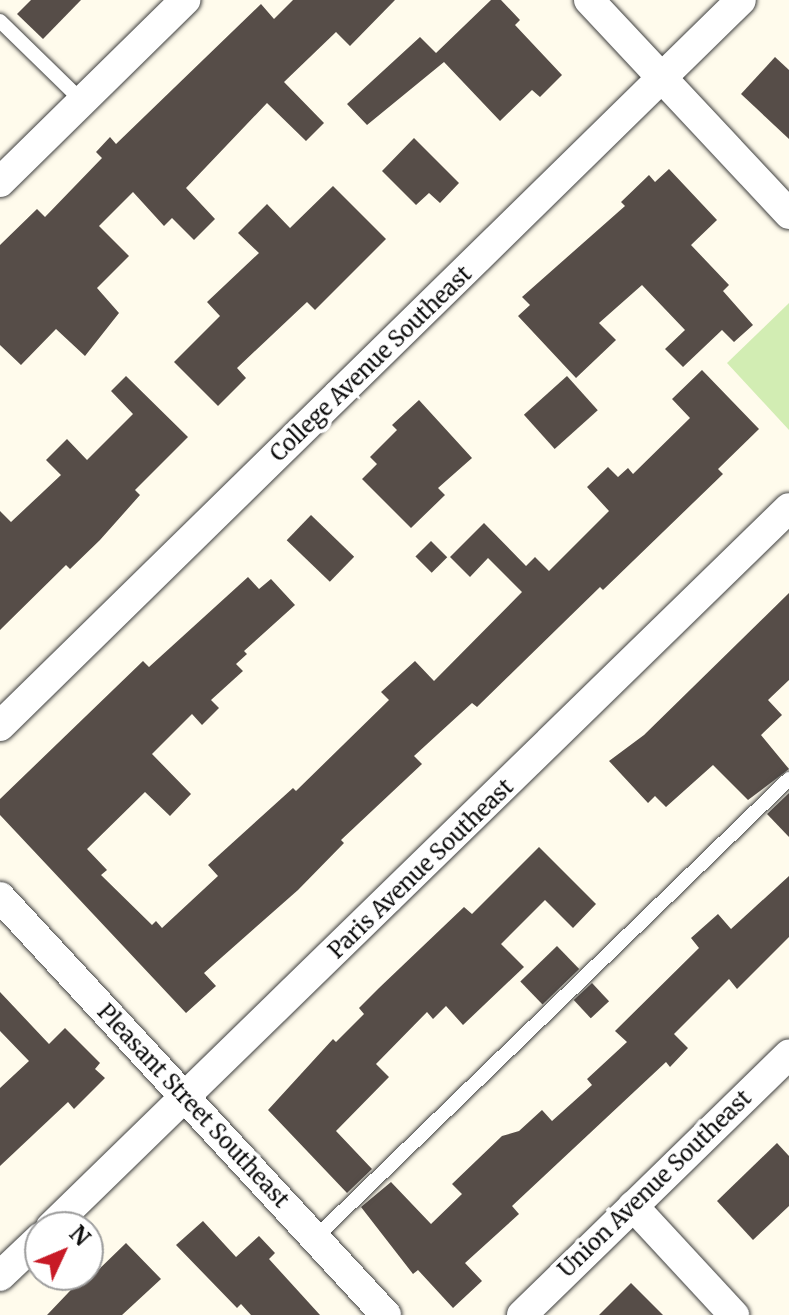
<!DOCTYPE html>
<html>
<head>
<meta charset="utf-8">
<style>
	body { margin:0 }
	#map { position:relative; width:789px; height:1315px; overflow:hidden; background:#fffbec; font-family:Merriweather,serif }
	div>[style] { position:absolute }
	.green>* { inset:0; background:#d2edb3 }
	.building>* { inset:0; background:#564d48; transform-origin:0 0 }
	.roads { filter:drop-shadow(0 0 2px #404040) drop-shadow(0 0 2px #404040) }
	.lane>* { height:14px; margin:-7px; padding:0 7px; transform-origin:7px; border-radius:7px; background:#fff }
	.street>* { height:30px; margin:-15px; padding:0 15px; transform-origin:15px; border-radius:15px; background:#fff }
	span { translate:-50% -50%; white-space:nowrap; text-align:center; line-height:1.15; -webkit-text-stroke:8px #fff; paint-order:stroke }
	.street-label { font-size:22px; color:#0d0d0d }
	.north { position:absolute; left:24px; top:1211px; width:80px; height:80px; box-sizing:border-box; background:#fff; border:2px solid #9e9e9e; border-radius:50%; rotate:46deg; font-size:22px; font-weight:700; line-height:32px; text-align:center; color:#0d0d0d }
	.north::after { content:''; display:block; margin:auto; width:28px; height:36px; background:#c81a26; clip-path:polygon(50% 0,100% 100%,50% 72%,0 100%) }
</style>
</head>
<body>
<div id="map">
	<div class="green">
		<div style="clip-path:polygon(789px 303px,789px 430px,727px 363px)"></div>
	</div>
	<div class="building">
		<div style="clip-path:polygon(31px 0,81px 0,43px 39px,17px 14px)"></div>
		<div style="clip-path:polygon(293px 0,395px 0,350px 46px,336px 32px,284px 82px,324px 123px,306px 141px,267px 103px,186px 188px,215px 219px,194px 240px,172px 218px,164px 226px,133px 192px,99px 226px,129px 256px,97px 288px,119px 313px,85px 356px,56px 329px,21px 365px,0 345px,0 245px,37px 209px,45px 217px,102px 158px,96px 152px,110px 137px,116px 144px,261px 4px,274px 19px)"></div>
		<div style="clip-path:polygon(491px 0,501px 0,520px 20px,515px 25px,562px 75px,540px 97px,532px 90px,500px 121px,444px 62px,367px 125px,347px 104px,420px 37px,436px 53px)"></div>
		<div style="clip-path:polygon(775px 57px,789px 70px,789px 139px,741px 94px)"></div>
		<div style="clip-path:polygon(414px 138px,459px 183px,440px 203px,429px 193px,416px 205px,382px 171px)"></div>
		<div style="clip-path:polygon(669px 169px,717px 220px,691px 245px,729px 285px,723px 291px,753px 325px,734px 342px,722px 330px,683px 367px,665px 349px,685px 330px,642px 285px,599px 323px,616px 340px,576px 378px,518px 316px,530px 305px,522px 297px,625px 206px,621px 202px,649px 175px,655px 182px)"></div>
		<div style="clip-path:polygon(333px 186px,386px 239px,315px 310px,307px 302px,237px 368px,246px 378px,218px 406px,174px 362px,220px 316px,207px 302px,259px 253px,238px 233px,267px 204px,290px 228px)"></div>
		<div style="clip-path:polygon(702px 370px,759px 429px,718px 469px,723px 474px,603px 590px,600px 587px,477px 707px,472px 703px,414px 756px,422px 764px,341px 840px,344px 843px,298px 890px,204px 973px,216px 986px,186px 1013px,0 815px,0 799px,143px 661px,149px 667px,248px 577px,259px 589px,271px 579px,295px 605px,244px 651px,247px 654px,236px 664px,243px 671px,211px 700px,219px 708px,202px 725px,192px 714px,152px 754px,191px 794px,170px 816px,145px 792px,87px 849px,107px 870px,101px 875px,152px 925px,156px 921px,162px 928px,218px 876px,208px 865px,293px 788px,296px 791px,389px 700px,381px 692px,415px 661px,434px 681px,522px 592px,488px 558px,470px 577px,450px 557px,484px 523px,526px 566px,535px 557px,549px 571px,609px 511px,587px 487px,608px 467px,618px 477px,628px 468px,633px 474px,690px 418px,672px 399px)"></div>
		<div style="clip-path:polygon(126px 376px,188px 437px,135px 490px,140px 495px,100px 540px,70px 569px,66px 565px,0 630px,0 511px,11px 522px,61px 475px,46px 460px,67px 439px,87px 460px,133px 414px,111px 391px)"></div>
		<div style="left:567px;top:376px;width:46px;height:58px;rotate:48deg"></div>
		<div style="clip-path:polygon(419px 400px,472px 458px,438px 488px,445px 495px,411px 528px,362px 479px,377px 464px,370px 457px,397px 430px,392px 425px)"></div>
		<div style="left:311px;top:515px;width:60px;height:35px;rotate:44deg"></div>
		<div style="left:431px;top:541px;width:23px;height:22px;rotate:45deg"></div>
		<div style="clip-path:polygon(789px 593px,789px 680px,768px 700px,782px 715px,761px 735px,789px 769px,748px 800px,713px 765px,666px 807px,655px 796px,648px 803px,609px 761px,644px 735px)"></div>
		<div style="clip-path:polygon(789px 793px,789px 837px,767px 814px)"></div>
		<div style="clip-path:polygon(539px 847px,596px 904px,573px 928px,545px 900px,501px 944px,524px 967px,463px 1025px,446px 1006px,433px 1019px,427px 1012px,376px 1064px,389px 1077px,336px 1131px,372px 1169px,347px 1193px,268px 1110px,333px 1039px,336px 1042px,364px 1014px,359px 1008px,379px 988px,464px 907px,472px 914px)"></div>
		<div style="clip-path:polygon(789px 876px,789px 937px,737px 989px,729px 979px,674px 1034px,688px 1048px,670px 1067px,666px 1062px,512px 1206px,519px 1214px,465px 1263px,482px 1281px,453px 1308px,418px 1270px,413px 1274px,361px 1207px,391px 1182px,431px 1224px,462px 1194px,452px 1184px,502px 1136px,519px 1131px,542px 1110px,552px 1121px,592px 1085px,587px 1079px,627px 1042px,615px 1031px,699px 948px,691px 938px,718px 914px,731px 929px)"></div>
		<div style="left:557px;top:946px;width:32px;height:51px;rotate:46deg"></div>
		<div style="left:592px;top:983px;width:25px;height:25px;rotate:47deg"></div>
		<div style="clip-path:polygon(0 992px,49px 1044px,65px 1028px,100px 1063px,95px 1069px,105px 1078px,74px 1109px,68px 1102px,0 1166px,0 1088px,29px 1061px,0 1031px)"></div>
		<div style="clip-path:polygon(777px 1143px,789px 1156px,789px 1206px,753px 1240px,717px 1201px)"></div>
		<div style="clip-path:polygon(203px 1221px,236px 1257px,259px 1236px,275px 1253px,269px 1259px,320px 1315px,251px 1315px,241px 1304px,237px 1308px,176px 1245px)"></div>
		<div style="clip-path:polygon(126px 1243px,161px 1279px,122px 1315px,47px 1315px,88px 1272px,92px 1276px)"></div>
		<div style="clip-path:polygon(631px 1283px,663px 1315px,599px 1315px)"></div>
	</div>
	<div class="roads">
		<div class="lane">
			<div style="left:0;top:21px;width:115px;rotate:44.3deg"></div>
			<div style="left:315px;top:1238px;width:660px;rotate:-44.08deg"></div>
		</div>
		<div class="street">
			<div style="left:589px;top:0;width:293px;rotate:46.9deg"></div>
			<div style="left:0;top:182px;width:260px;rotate:-44.5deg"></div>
			<div style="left:0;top:726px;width:1037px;rotate:-44.41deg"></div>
			<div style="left:0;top:897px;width:569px;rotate:47.28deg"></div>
			<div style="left:633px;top:1206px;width:149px;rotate:47.2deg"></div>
			<div style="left:51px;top:1227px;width:1030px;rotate:-44.25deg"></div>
			<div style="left:0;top:1276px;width:55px;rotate:-43.5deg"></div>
			<div style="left:522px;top:1315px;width:373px;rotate:-44.3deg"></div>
		</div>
	</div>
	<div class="street-label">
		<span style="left:371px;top:364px;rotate:-44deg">College Avenue Southeast</span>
		<span style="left:421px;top:869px;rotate:-44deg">Paris Avenue Southeast</span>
		<span style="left:193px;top:1106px;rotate:47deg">Pleasant Street Southeast</span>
		<span style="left:655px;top:1184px;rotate:-44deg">Union Avenue Southeast</span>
	</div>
	<div class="north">N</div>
</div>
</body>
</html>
